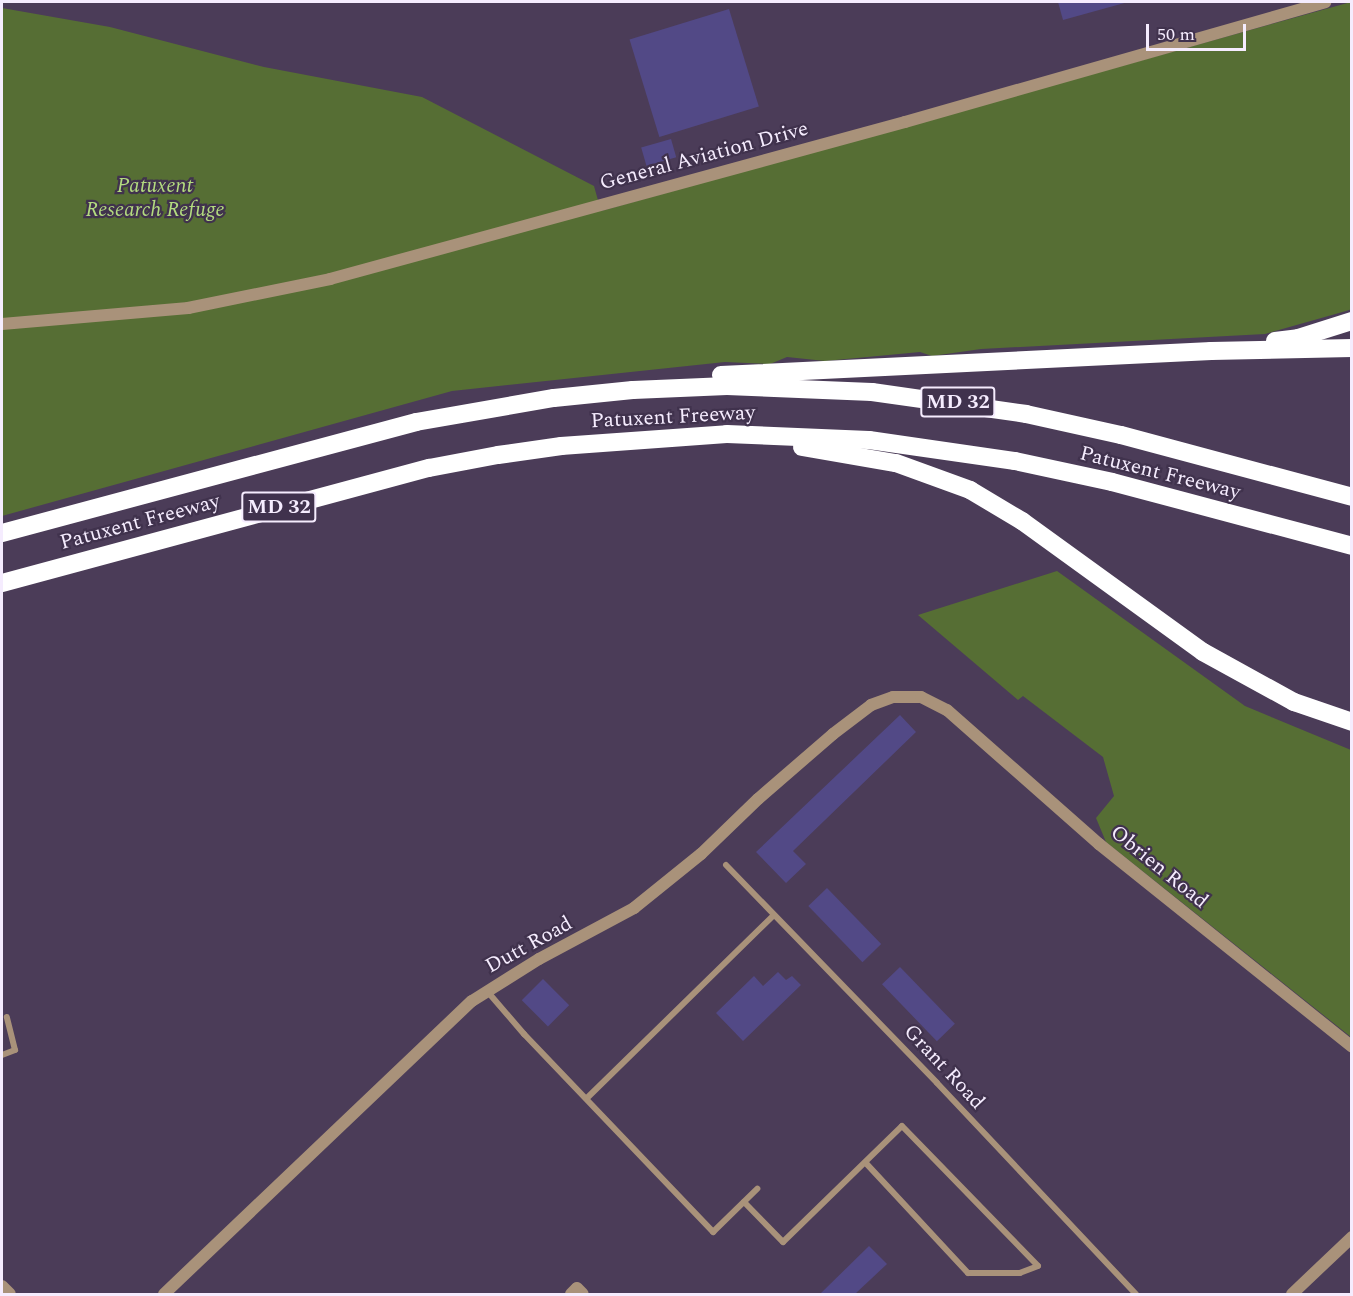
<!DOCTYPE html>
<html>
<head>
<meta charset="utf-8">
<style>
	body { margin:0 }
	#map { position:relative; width:1353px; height:1296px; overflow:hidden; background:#4b3c58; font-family:Spectral,serif }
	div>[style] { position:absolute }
	.green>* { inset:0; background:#566e34 }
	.building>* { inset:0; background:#524986; transform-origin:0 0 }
	.service>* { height:6px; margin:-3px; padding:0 3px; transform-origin:3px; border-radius:3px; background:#a9927a }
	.minor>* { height:12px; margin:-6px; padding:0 6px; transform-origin:6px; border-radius:6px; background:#a9927a }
	.motorway>* { height:18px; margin:-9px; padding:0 9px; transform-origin:9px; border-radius:9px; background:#fff }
	span { translate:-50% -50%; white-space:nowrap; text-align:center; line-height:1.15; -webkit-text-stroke:4.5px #40324d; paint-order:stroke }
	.shield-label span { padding:2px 4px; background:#40324d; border:2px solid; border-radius:4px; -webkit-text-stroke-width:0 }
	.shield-label { font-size:20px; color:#f5ecfe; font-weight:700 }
	.street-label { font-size:21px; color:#f5ecfe }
	.park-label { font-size:21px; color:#b3db7f; font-style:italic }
	.frame { position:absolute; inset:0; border:3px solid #f5ecfe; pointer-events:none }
	.scale { position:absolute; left:1146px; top:24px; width:100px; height:27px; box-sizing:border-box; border:3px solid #f5ecfe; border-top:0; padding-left:8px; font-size:18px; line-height:21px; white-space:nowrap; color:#f5ecfe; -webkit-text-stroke:4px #40324d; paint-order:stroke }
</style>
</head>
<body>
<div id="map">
	<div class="green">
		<div style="clip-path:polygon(1351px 2px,1352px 309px,1346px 311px,1265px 334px,981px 349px,932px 356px,920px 352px,825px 361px,787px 357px,770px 364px,725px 362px,452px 391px,2px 516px,2px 8px,110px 27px,264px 67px,422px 97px,594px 186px,601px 211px)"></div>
		<div style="clip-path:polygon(1057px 571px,1245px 706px,1351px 750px,1351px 1037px,1106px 842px,1096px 818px,1114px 796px,1103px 757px,1023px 696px,1018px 700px,918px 615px)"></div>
	</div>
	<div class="building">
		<div style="clip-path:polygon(1058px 2px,1128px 2px,1063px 20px)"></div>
		<div style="left:729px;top:9px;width:102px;height:104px;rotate:73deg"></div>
		<div style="left:671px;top:139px;width:19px;height:31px;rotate:74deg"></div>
		<div style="clip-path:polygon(900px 715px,916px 732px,793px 851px,806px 864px,786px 883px,756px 852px)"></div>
		<div style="left:827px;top:888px;width:78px;height:26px;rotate:46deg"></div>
		<div style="left:900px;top:967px;width:79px;height:25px;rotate:46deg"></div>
		<div style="clip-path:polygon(778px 972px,786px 980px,792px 976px,801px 985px,743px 1041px,716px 1013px,754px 976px,763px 986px)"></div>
		<div style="left:543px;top:979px;width:37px;height:30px;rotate:45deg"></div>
		<div style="clip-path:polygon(869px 1246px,887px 1264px,855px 1294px,820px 1294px)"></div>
	</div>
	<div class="service">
		<div style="left:726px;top:865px;width:303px;rotate:45.9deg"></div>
		<div style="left:937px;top:1083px;width:290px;rotate:46.7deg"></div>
		<div style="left:487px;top:991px;width:57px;rotate:49.3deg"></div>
		<div style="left:524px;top:1034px;width:274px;rotate:46.3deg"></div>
		<div style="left:713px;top:1232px;width:62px;rotate:-44.3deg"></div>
		<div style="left:2px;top:1055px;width:14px;rotate:-21deg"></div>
		<div style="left:15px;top:1050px;width:34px;rotate:-104deg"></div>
		<div style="left:587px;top:1098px;width:260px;rotate:-44.4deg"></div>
		<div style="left:744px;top:1202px;width:56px;rotate:45.7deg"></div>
		<div style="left:783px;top:1242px;width:166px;rotate:-44.3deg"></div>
		<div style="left:902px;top:1126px;width:195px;rotate:45.8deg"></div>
		<div style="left:1038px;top:1266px;width:19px;rotate:159deg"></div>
		<div style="left:1020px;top:1273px;width:52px;rotate:180deg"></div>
		<div style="left:968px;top:1273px;width:151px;rotate:-132.9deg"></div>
	</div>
	<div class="minor">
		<div style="left:2px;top:324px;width:187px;rotate:-4.9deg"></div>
		<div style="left:188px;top:308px;width:145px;rotate:-11.5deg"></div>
		<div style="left:330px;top:279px;width:596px;rotate:-15.27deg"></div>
		<div style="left:905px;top:122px;width:437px;rotate:-15.9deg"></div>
		<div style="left:2px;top:1286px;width:11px;rotate:45deg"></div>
		<div style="left:164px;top:1294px;width:425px;rotate:-43.6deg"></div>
		<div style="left:472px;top:1001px;width:79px;rotate:-32.1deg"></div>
		<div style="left:539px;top:959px;width:108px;rotate:-28.2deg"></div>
		<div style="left:634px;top:908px;width:86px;rotate:-38.9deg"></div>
		<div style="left:701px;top:854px;width:79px;rotate:-44deg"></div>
		<div style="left:758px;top:799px;width:99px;rotate:-40.9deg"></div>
		<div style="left:833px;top:734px;width:48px;rotate:-37.3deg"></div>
		<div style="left:871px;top:705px;width:23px;rotate:-20deg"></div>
		<div style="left:893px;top:697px;width:28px"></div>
		<div style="left:921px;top:697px;width:29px;rotate:27deg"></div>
		<div style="left:947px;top:710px;width:203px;rotate:41.4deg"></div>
		<div style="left:1099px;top:844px;width:324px;rotate:38.7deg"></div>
		<div style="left:571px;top:1294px;width:8px;rotate:-45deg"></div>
		<div style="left:577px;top:1288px;width:8px;rotate:45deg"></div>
		<div style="left:1292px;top:1294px;width:83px;rotate:-43.5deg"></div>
	</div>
	<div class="motorway">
		<div style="left:1275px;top:341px;width:23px;rotate:-7deg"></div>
		<div style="left:1298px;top:338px;width:57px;rotate:-17.5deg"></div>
		<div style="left:721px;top:375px;width:491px;rotate:-2.8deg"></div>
		<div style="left:1211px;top:351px;width:141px;rotate:-1.2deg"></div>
		<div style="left:802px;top:447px;width:95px;rotate:9.7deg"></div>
		<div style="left:896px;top:463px;width:79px;rotate:20deg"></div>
		<div style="left:970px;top:490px;width:61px;rotate:30.8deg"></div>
		<div style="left:1022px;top:521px;width:223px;rotate:35.9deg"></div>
		<div style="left:1203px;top:652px;width:104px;rotate:28.8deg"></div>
		<div style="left:1294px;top:702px;width:61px;rotate:19deg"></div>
		<div style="left:2px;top:533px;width:429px;rotate:-15deg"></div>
		<div style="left:416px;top:422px;width:140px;rotate:-9.9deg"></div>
		<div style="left:554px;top:398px;width:79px;rotate:-5.8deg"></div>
		<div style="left:633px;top:390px;width:94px;rotate:-2.4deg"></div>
		<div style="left:727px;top:386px;width:145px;rotate:2.4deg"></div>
		<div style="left:872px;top:392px;width:156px;rotate:8.1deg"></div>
		<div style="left:1026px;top:414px;width:97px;rotate:12.5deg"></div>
		<div style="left:1121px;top:435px;width:239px;rotate:15deg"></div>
		<div style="left:2px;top:583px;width:442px;rotate:-15.1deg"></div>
		<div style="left:429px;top:468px;width:70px;rotate:-10.7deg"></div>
		<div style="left:498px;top:455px;width:64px;rotate:-8.1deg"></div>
		<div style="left:561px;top:446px;width:166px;rotate:-4.1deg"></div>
		<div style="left:727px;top:434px;width:142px;rotate:2.4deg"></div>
		<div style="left:869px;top:440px;width:148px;rotate:8.2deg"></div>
		<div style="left:1015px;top:461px;width:99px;rotate:12.2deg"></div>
		<div style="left:1112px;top:482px;width:248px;rotate:14.9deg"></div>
	</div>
	<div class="shield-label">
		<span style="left:958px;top:402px">MD 32</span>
		<span style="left:279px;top:507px">MD 32</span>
	</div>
	<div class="street-label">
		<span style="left:704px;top:156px;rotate:-15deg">General Aviation Drive</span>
		<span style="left:673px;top:417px;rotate:-3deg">Patuxent Freeway</span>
		<span style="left:1160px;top:473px;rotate:14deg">Patuxent Freeway</span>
		<span style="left:140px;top:522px;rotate:-15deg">Patuxent Freeway</span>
		<span style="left:1159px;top:867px;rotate:39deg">Obrien Road</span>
		<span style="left:529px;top:945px;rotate:-29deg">Dutt Road</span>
		<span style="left:944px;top:1067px;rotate:47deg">Grant Road</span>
	</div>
	<div class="park-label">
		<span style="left:155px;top:198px">Patuxent<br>Research Refuge</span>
	</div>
	<div class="frame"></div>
	<div class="scale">50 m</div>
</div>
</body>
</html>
